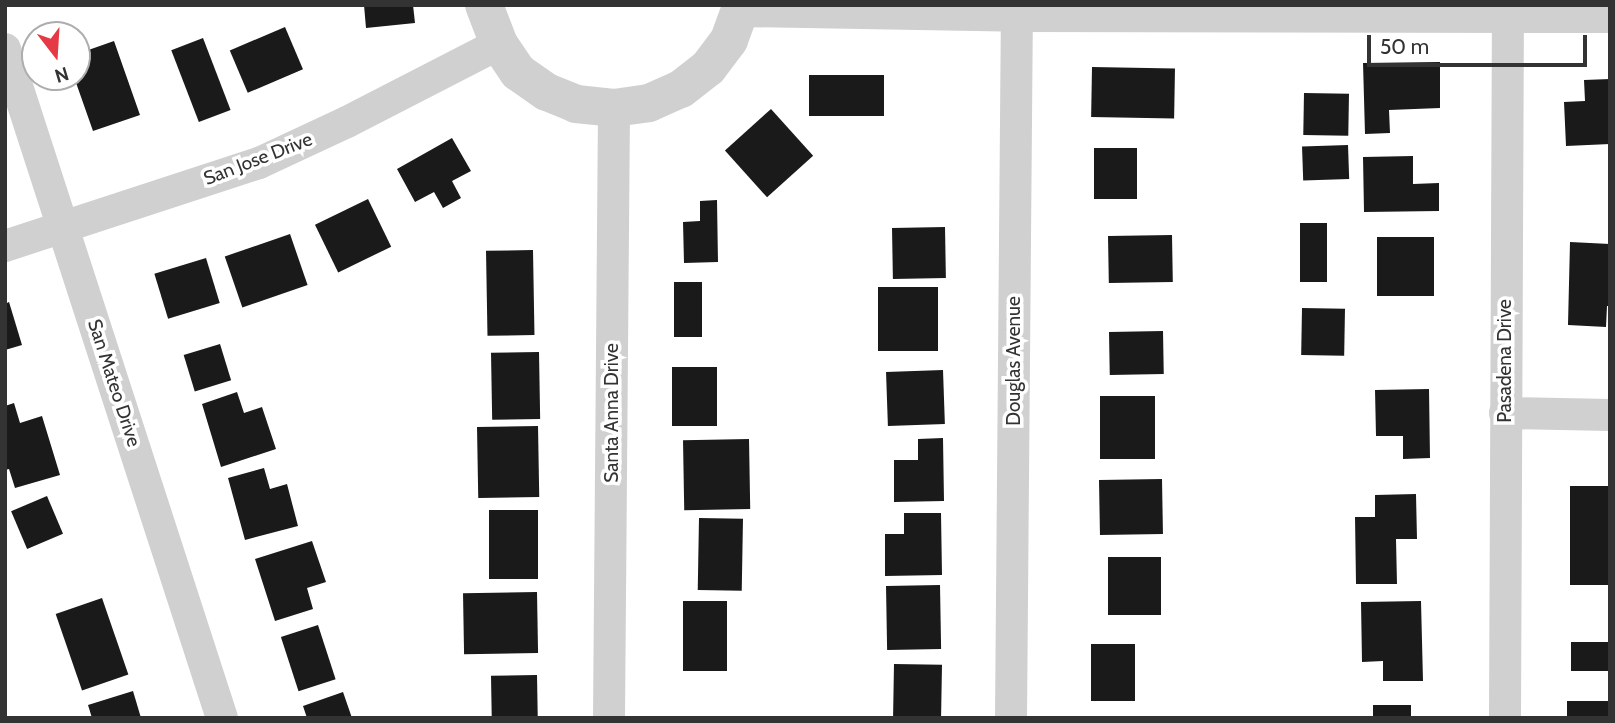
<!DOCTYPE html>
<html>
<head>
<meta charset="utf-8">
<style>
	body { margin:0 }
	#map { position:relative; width:1615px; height:723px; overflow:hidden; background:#fff; font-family:Cabin,sans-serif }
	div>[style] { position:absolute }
	.building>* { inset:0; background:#1a1a1a; transform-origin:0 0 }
	.minor>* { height:32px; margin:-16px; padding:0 16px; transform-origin:16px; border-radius:16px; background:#d0d0d0 }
	.tertiary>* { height:38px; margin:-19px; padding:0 19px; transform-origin:19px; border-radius:19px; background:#d0d0d0 }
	span { translate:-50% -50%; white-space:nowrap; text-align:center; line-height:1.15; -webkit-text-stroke:7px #fff; paint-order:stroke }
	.street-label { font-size:19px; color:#333 }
	.frame { position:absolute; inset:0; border:7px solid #333; pointer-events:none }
	.north { position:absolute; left:21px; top:21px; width:70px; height:70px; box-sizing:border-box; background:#fff; border:2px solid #adadad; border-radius:50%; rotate:163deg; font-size:19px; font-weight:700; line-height:28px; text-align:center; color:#333 }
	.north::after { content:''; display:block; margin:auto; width:24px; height:32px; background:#e63946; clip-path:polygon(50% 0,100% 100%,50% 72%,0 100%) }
	.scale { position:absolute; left:1367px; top:35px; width:220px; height:32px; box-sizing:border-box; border:4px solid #333; border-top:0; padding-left:9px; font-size:21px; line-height:24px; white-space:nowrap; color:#333; -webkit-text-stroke:5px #fff; paint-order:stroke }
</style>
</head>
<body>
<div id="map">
	<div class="building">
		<div style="clip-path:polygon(364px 5px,413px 5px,415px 23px,366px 28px)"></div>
		<div style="left:285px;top:27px;width:46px;height:60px;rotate:67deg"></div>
		<div style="left:203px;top:38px;width:77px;height:34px;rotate:69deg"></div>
		<div style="clip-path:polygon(114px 41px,140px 115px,93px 131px,74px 77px,77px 77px,77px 54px)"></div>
		<div style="clip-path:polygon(1440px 62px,1440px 108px,1389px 110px,1390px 133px,1365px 134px,1363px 63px)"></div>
		<div style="left:1092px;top:67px;width:83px;height:50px;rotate:1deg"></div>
		<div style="left:884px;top:75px;width:41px;height:75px;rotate:90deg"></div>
		<div style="clip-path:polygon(1610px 79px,1610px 144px,1566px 146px,1564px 102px,1585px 101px,1584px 80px)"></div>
		<div style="left:1304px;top:93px;width:45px;height:42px;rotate:1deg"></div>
		<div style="left:771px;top:109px;width:63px;height:62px;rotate:48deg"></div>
		<div style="clip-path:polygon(452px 138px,471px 171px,452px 181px,461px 198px,443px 208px,434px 192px,415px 202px,397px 169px)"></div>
		<div style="left:1348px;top:145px;width:34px;height:46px;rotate:88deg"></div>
		<div style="left:1094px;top:148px;width:43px;height:51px"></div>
		<div style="clip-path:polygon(1413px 156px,1413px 184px,1439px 183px,1439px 211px,1364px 212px,1363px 157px)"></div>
		<div style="left:368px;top:199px;width:53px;height:59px;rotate:64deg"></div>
		<div style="clip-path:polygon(717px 200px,718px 262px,684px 263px,683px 222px,700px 221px,700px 201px)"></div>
		<div style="left:1300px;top:223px;width:27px;height:59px"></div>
		<div style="left:945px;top:227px;width:51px;height:53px;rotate:89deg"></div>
		<div style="left:290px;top:234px;width:54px;height:69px;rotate:71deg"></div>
		<div style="left:1172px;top:235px;width:47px;height:64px;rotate:89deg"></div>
		<div style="left:1377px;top:237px;width:57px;height:59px"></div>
		<div style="clip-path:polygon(1570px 242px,1610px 244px,1610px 306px,1607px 306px,1606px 327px,1568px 325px)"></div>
		<div style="left:533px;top:250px;width:85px;height:47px;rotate:89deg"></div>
		<div style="left:206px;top:258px;width:47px;height:54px;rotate:73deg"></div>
		<div style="left:674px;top:282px;width:28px;height:55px"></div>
		<div style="left:878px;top:287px;width:60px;height:64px"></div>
		<div style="clip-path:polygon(9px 302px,22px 345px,5px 350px,5px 304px)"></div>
		<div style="left:1302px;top:308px;width:43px;height:47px;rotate:1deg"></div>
		<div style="left:1163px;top:331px;width:43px;height:54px;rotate:89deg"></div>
		<div style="left:220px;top:344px;width:38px;height:38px;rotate:73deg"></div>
		<div style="left:539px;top:352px;width:67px;height:48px;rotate:89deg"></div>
		<div style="left:672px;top:367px;width:45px;height:59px"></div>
		<div style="left:943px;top:370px;width:54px;height:57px;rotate:88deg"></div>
		<div style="clip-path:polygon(1429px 389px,1430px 458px,1403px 459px,1403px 436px,1376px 436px,1375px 390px)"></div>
		<div style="clip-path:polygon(237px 392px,244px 413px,262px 407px,276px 449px,221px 467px,202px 404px)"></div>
		<div style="left:1100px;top:396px;width:55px;height:63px"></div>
		<div style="clip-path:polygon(14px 403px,20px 423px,42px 416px,60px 475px,15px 488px,9px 469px,5px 470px,5px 406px)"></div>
		<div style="left:538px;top:426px;width:71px;height:61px;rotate:89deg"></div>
		<div style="clip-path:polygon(943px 438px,944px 501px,894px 502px,894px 460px,918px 460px,918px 439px)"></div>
		<div style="left:749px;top:439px;width:70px;height:66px;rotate:89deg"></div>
		<div style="clip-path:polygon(264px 468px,270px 489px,287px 484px,298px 526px,245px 540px,228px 478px)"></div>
		<div style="left:1162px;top:479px;width:55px;height:63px;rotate:89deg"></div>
		<div style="left:1610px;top:486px;width:99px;height:40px;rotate:90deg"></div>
		<div style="clip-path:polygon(1416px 494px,1417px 539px,1396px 539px,1397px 584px,1356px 584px,1355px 517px,1375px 517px,1375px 495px)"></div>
		<div style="left:47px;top:496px;width:41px;height:39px;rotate:67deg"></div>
		<div style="left:489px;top:510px;width:49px;height:69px"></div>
		<div style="clip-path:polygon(904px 513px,941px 513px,942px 575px,885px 576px,885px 534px,904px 534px)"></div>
		<div style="left:699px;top:518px;width:44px;height:72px;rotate:1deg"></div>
		<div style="clip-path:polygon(312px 541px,326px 582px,307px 588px,313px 609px,275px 621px,255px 559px)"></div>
		<div style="left:1161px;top:557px;width:58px;height:53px;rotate:90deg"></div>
		<div style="left:940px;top:585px;width:64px;height:54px;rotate:89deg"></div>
		<div style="left:537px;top:592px;width:61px;height:74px;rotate:89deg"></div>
		<div style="left:102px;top:598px;width:81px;height:49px;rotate:71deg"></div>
		<div style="left:683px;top:601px;width:44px;height:70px"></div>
		<div style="clip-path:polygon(1421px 601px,1423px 681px,1383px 681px,1383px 661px,1362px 662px,1361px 602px)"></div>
		<div style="left:318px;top:625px;width:57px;height:39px;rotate:72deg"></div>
		<div style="left:1571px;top:642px;width:39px;height:29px"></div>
		<div style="left:1091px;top:644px;width:44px;height:57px"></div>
		<div style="left:894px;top:664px;width:48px;height:54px;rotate:1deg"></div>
		<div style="left:537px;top:675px;width:43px;height:46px;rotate:89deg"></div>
		<div style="clip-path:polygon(133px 691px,141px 718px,92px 718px,88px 705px)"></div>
		<div style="clip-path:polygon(343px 692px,352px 718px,307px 718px,303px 706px)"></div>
		<div style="left:1610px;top:701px;width:17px;height:43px;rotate:90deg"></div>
		<div style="left:1373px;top:705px;width:38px;height:13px"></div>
	</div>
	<div class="minor">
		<div style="left:5px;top:49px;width:703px;rotate:72.03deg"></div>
		<div style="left:5px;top:246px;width:267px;rotate:-18.1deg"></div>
		<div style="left:259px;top:163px;width:97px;rotate:-25deg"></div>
		<div style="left:347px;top:122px;width:171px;rotate:-27.2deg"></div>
		<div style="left:1505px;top:413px;width:105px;rotate:1.1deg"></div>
		<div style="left:609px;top:718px;width:610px;rotate:-89.53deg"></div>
		<div style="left:1011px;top:718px;width:713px;rotate:-89.52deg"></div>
		<div style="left:1505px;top:718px;width:713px;rotate:-89.76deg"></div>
	</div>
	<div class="tertiary">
		<div style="left:484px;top:5px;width:42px;rotate:69deg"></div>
		<div style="left:499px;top:44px;width:34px;rotate:56deg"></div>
		<div style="left:518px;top:72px;width:35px;rotate:35deg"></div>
		<div style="left:547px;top:92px;width:31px;rotate:22deg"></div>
		<div style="left:576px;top:104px;width:38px;rotate:6deg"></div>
		<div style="left:614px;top:108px;width:35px;rotate:-8deg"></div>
		<div style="left:649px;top:103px;width:35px;rotate:-24deg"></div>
		<div style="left:681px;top:89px;width:34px;rotate:-38deg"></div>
		<div style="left:708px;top:68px;width:35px;rotate:-53deg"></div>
		<div style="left:729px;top:40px;width:37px;rotate:-70deg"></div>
		<div style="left:742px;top:8px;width:275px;rotate:1deg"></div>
		<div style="left:1017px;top:13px;width:593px;rotate:0.1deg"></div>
	</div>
	<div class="street-label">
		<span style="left:258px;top:159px;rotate:-21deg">San Jose Drive</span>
		<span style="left:1014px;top:361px;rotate:-90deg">Douglas Avenue</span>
		<span style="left:1505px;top:361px;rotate:-90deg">Pasadena Drive</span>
		<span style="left:114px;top:383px;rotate:72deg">San Mateo Drive</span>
		<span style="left:612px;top:413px;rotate:-90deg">Santa Anna Drive</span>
	</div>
	<div class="frame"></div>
	<div class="north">N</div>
	<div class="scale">50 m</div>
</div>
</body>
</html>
